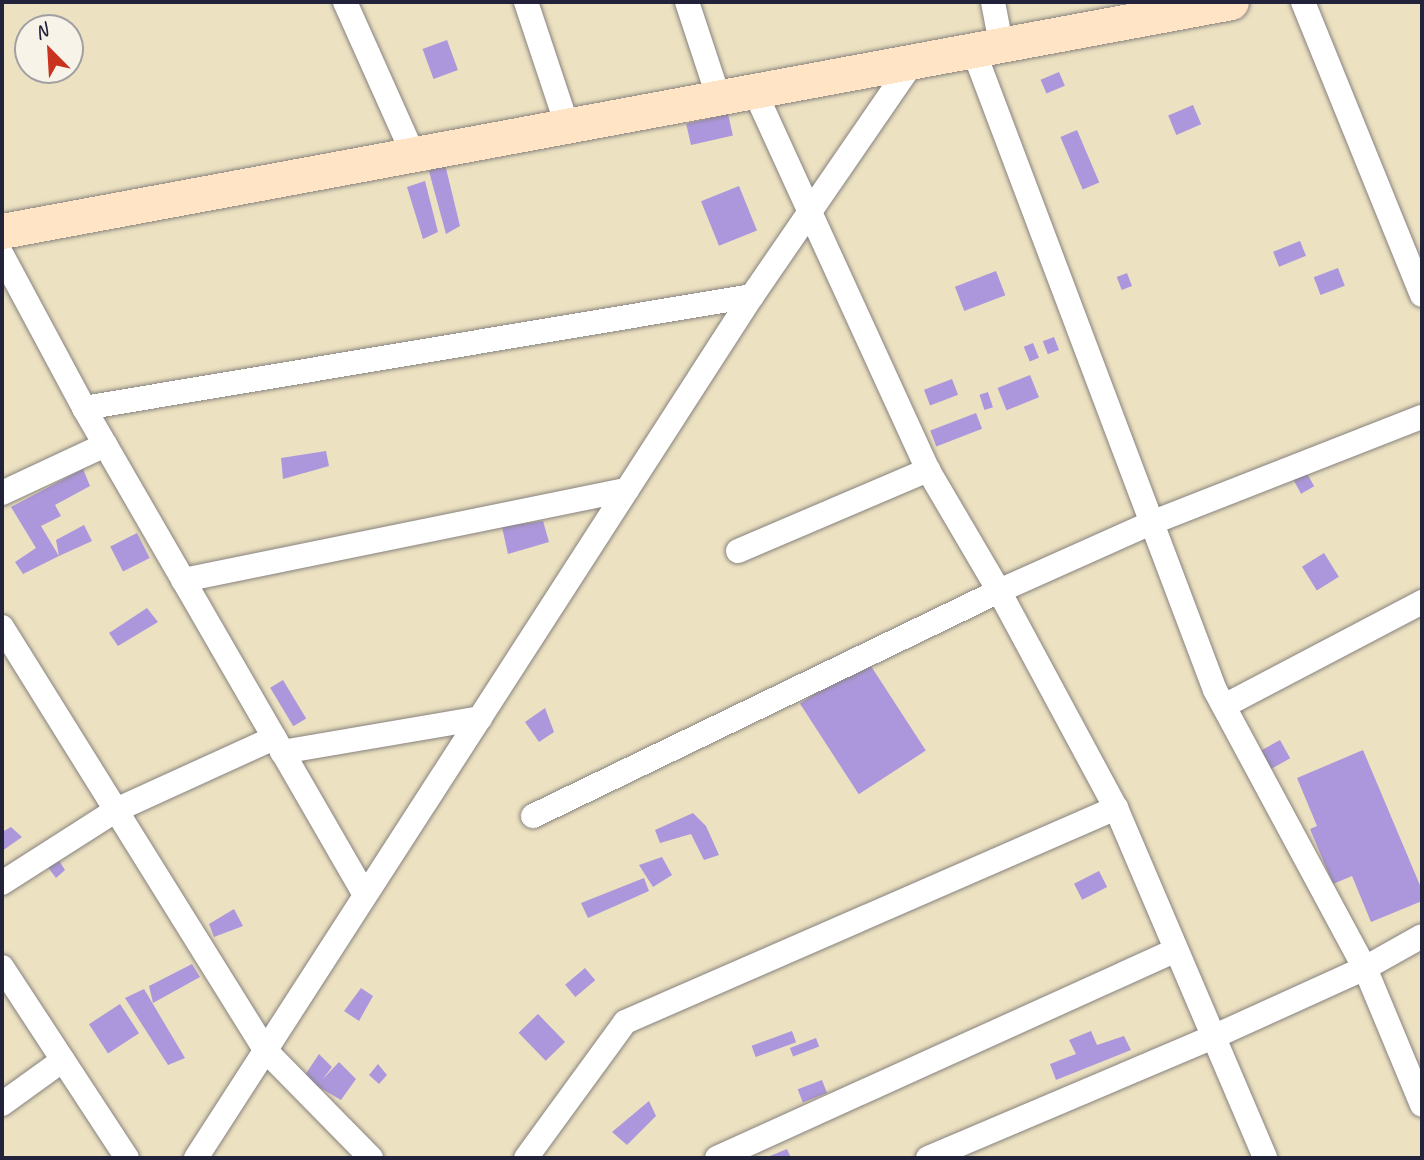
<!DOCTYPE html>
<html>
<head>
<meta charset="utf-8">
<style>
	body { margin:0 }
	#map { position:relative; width:1424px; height:1160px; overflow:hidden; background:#ece1c1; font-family:Caveat,sans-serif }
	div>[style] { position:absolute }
	.building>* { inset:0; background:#ac97dc; transform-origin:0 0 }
	.roads { filter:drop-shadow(0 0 2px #87827e) drop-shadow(0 0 2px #87827e) }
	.street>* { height:24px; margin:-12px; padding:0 12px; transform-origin:12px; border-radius:12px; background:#fff }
	.secondary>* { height:35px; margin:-17.5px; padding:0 17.5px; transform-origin:17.5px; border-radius:17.5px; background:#ffe4c6 }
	span { translate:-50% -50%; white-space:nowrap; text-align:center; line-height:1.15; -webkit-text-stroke:5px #f7f3e8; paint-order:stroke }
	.frame { position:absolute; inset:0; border:4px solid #22223b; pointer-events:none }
	.north { position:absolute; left:14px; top:14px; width:70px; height:70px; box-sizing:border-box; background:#f7f3e8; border:2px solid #a29fa3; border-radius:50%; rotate:336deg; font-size:19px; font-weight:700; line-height:28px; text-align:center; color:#22223b }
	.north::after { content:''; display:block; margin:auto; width:24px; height:32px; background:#c8321e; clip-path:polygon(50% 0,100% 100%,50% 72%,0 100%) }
</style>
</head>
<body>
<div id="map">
	<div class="building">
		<div style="left:447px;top:40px;width:32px;height:26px;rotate:70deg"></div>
		<div style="left:1059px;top:72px;width:15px;height:20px;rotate:67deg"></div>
		<div style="left:1193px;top:105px;width:21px;height:27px;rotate:67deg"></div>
		<div style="left:728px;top:114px;width:22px;height:43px;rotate:77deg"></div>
		<div style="left:1077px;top:130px;width:57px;height:18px;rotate:67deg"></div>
		<div style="clip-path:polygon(444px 160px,460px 226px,446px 234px,427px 164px)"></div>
		<div style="clip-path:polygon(425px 181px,438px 232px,423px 239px,407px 187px)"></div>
		<div style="left:739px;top:186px;width:48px;height:41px;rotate:68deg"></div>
		<div style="left:1300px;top:241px;width:16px;height:29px;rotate:68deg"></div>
		<div style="left:1338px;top:268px;width:19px;height:26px;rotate:69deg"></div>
		<div style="left:996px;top:271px;width:26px;height:44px;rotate:69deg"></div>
		<div style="left:1127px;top:273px;width:14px;height:11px;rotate:69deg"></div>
		<div style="left:1054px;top:337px;width:14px;height:12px;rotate:69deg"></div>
		<div style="left:1033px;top:343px;width:16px;height:10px;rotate:68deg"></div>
		<div style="left:1030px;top:375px;width:24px;height:35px;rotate:68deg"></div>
		<div style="left:952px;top:379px;width:17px;height:30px;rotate:69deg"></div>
		<div style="left:988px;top:392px;width:16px;height:9px;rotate:72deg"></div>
		<div style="left:976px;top:413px;width:17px;height:49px;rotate:69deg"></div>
		<div style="clip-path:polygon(326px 451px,329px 466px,283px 479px,281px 458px)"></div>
		<div style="left:1304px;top:468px;width:21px;height:15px;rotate:61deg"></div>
		<div style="clip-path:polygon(83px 469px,90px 486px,55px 505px,61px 516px,41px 526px,59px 556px,23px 574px,15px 562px,36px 548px,11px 507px)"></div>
		<div style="clip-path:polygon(543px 521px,549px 542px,508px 554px,502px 527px)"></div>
		<div style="clip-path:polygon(84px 525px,92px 541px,59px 556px,56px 540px)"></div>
		<div style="left:137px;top:533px;width:28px;height:30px;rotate:63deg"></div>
		<div style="left:1324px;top:553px;width:28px;height:26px;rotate:58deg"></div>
		<div style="clip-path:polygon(147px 608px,158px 622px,118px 646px,109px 633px)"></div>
		<div style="left:867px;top:660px;width:108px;height:80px;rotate:57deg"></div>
		<div style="left:283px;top:680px;width:45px;height:15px;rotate:59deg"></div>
		<div style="clip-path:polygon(545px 708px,554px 732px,539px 742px,525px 722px)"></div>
		<div style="left:1280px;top:740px;width:21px;height:41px;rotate:61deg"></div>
		<div style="clip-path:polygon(1363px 750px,1422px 890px,1422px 901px,1371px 922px,1352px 876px,1333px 884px,1310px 829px,1317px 826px,1297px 778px)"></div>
		<div style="clip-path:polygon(693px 813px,706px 826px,719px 855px,704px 860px,691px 834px,660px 843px,655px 830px)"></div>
		<div style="clip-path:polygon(11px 827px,22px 837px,2px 851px,2px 832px)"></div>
		<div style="clip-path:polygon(662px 857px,672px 875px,653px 887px,639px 865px)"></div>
		<div style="clip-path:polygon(58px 859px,65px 870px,56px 878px,47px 866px)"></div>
		<div style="left:1099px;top:871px;width:18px;height:28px;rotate:63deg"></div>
		<div style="clip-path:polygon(644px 878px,649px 891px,588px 918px,581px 903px)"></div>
		<div style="clip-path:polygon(234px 909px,243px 926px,214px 937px,209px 924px)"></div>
		<div style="clip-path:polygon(192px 964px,200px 977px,153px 1003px,149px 986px)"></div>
		<div style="left:585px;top:968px;width:16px;height:26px;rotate:50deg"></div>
		<div style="clip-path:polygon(361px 988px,373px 996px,359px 1021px,344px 1011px)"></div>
		<div style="clip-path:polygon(144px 989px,185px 1058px,168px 1065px,125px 998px)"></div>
		<div style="left:120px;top:1004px;width:35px;height:37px;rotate:57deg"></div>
		<div style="left:538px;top:1014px;width:39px;height:27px;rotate:46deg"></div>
		<div style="left:792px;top:1031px;width:12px;height:43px;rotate:70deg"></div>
		<div style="clip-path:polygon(1091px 1031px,1097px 1045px,1124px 1036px,1131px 1050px,1056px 1080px,1050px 1064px,1076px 1054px,1069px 1040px)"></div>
		<div style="left:816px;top:1038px;width:9px;height:28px;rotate:69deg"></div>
		<div style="clip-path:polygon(319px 1054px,332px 1067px,322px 1080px,339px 1062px,356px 1079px,341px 1100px,303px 1078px)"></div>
		<div style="clip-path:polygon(378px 1064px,387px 1075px,379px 1084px,369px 1075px)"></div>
		<div style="left:822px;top:1080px;width:14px;height:26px;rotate:69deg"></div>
		<div style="clip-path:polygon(649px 1101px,656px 1116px,627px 1145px,612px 1132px)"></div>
		<div style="clip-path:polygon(787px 1149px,791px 1158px,765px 1158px)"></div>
	</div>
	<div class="roads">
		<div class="street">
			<div style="left:345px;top:2px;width:167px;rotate:65.9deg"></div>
			<div style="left:526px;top:2px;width:130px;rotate:71.6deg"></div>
			<div style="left:687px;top:2px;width:99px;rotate:71.7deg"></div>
			<div style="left:993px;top:2px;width:43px;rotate:79.2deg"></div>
			<div style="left:1303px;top:2px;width:316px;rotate:67.9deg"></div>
			<div style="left:973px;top:49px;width:685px;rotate:69.32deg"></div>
			<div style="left:1215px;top:690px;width:316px;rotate:61.7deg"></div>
			<div style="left:1365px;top:968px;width:148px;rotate:67.4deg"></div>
			<div style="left:754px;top:90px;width:418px;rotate:65.4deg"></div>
			<div style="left:928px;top:470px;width:140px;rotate:59.6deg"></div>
			<div style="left:999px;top:591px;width:247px;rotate:61.7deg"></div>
			<div style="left:1116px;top:808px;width:380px;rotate:66.9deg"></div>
			<div style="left:2px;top:255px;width:174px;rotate:61.8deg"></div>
			<div style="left:84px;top:408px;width:562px;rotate:60.01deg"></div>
			<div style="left:84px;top:408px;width:677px;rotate:-9.52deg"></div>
			<div style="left:2px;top:493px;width:114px;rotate:-25deg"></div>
			<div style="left:738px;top:551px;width:207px;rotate:-23.1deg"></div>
			<div style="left:183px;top:580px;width:453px;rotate:-11.5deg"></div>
			<div style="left:2px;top:627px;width:499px;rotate:58.1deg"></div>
			<div style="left:266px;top:1051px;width:150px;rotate:45.5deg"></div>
			<div style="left:1224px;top:706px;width:224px;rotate:-27.7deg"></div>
			<div style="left:282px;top:752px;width:201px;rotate:-9.7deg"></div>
			<div style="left:533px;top:816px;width:517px;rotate:-25.77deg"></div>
			<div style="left:999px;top:591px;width:167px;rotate:-24.1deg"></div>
			<div style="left:1151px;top:523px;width:291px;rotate:-21.4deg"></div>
			<div style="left:2px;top:883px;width:135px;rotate:-32.6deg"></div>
			<div style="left:116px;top:810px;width:174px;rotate:-24.5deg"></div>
			<div style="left:2px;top:967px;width:228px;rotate:56.8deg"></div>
			<div style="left:2px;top:1104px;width:75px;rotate:-35.8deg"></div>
			<div style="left:196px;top:1158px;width:1026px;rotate:-57.18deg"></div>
			<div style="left:752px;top:296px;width:286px;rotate:-55.5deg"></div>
			<div style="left:526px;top:1158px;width:168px;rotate:-53.9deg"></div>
			<div style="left:625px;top:1022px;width:536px;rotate:-23.55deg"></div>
			<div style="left:717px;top:1158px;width:504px;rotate:-24.38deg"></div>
			<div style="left:928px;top:1158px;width:310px;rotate:-23deg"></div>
			<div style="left:1213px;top:1037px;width:167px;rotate:-24.4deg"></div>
			<div style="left:1365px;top:968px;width:65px;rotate:-29.3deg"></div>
		</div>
		<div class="secondary">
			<div style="left:2px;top:231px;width:1250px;rotate:-10.55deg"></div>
		</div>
	</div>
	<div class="frame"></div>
	<div class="north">N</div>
</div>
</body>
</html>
